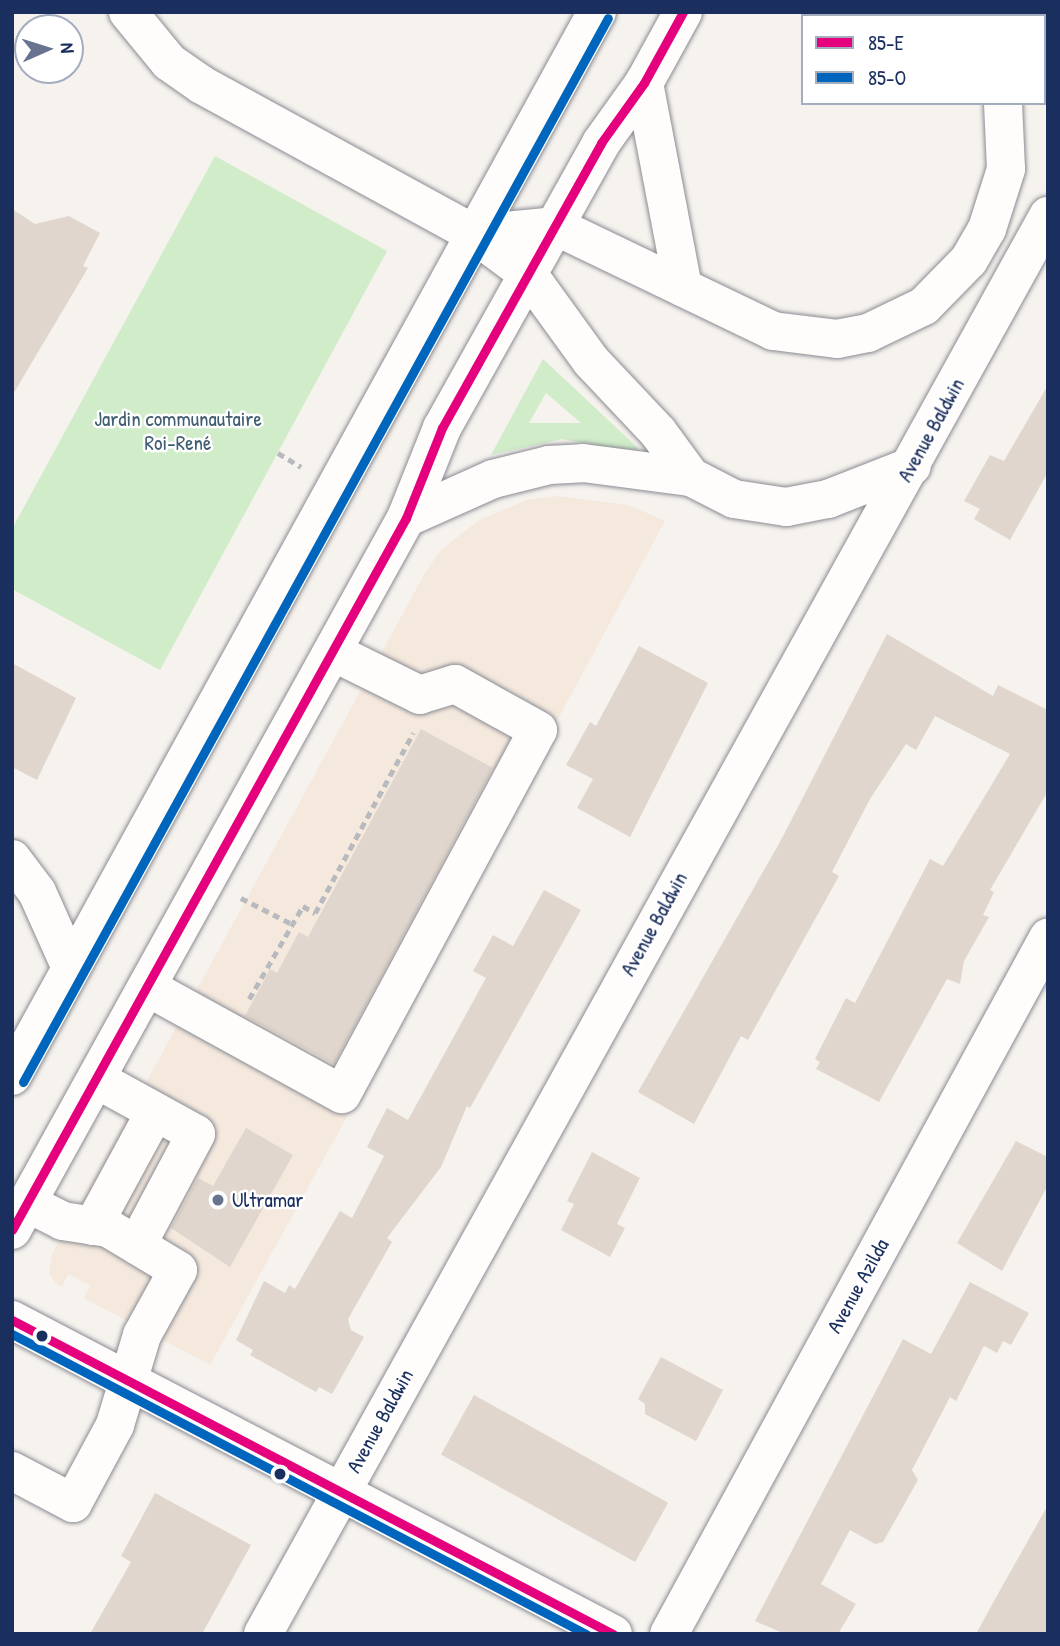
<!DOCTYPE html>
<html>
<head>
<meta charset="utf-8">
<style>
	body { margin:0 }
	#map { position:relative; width:1060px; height:1646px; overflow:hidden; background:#f6f2ee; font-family:"Patrick Hand",sans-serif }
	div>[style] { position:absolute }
	.built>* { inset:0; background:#f5e9de }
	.green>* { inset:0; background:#d0ecc9 }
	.building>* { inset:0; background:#e0d6cd; transform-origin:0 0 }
	.path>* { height:4.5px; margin-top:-2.25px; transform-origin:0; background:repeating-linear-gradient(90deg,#b8babe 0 7px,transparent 0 12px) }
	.roads { filter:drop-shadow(0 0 2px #8a8c93) drop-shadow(0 0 2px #8a8c93) }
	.minor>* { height:38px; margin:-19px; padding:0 19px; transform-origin:19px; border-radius:19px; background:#fefdfc }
	.major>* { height:38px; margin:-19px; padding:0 19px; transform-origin:19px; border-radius:19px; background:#fefdfc }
	.bus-1>* { height:9px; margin:-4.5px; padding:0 4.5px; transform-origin:4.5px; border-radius:4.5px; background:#e5007d }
	.bus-2>* { height:9px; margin:-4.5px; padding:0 4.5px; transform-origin:4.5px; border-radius:4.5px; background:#0065bd }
	.dots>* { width:19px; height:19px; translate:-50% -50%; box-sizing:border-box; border:4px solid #fff; border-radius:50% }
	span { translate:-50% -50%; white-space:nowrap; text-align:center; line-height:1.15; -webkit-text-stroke:5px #fff; paint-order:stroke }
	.park-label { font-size:21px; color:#405d71 }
	.street-label { font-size:21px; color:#1b2f5e }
	.poi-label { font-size:21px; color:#1b2f5e }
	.left { translate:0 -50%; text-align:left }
	.frame { position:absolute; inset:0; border:14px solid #1b2f5e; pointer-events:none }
	.legend { position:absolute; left:801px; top:14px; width:245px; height:91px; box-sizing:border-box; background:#fff; border:2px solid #a4acbf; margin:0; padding:9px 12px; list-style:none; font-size:21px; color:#1b2f5e }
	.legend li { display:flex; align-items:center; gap:14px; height:35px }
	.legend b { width:35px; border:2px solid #a4acbf }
	.north { position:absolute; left:14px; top:14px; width:70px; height:70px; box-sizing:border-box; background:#fff; border:2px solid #a4acbf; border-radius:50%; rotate:87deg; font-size:19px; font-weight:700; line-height:28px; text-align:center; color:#1b2f5e }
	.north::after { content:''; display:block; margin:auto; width:24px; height:32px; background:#687390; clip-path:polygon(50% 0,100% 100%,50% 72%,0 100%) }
</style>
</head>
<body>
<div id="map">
	<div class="built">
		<div style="clip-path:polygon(557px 496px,629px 505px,665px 521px,524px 782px,530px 785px,210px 1365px,84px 1298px,90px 1285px,68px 1274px,62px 1287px,57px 1284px,49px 1274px,52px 1254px,425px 573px,440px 551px,479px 520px,527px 500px)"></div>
	</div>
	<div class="green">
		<div style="clip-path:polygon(215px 156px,387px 251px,160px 670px,12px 589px,12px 529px)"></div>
		<div style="clip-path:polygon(evenodd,543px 359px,638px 448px,635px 452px,562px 439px,491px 455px,543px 359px,546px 393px,581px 423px,529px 423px,546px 393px)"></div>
	</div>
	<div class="building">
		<div style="clip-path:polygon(12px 209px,35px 224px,69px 216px,100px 233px,83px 266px,88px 268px,12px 396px)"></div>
		<div style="clip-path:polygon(1048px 385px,1048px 472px,1010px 540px,974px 519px,980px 509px,964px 501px,990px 455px,1004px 461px)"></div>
		<div style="clip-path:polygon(887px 634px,993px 696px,998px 685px,1048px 710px,1048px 791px,990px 890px,994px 892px,983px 915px,989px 917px,964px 961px,960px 984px,947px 979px,879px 1102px,816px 1069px,820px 1062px,815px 1059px,846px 998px,855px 1003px,930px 859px,943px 866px,1010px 754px,935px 716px,916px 750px,906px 744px,870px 799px,832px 872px,839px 876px,748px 1040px,741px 1036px,694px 1124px,638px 1092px,781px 840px)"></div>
		<div style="clip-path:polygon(639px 646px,708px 683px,630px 837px,577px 808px,593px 779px,566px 765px,590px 722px,596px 726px)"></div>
		<div style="clip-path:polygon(12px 663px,76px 698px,37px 780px,12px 767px)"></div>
		<div style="clip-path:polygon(421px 729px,493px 768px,334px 1064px,245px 1016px,270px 969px,277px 973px,299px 932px,308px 937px)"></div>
		<div style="clip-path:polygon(544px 890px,581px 910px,470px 1108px,467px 1106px,441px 1167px,387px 1238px,392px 1242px,348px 1319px,351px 1330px,364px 1337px,332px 1394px,319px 1387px,316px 1392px,250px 1355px,253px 1350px,236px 1340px,264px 1281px,285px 1293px,289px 1285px,295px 1289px,340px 1211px,352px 1218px,384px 1156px,367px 1147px,387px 1108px,408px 1120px,486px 978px,473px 971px,493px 935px,513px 946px)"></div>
		<div style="clip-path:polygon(246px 1128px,293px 1155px,230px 1267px,171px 1228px,198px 1178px,213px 1186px)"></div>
		<div style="clip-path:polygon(1016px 1141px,1048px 1157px,1048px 1185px,1002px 1271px,957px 1243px)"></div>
		<div style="clip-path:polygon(592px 1152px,640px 1178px,617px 1224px,625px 1228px,610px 1257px,561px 1230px,574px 1204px,567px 1201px)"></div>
		<div style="clip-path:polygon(970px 1282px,1029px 1313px,1011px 1345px,1003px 1341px,997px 1353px,984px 1346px,956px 1401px,950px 1397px,912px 1470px,918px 1480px,883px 1542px,875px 1544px,850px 1530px,821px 1584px,856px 1604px,838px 1634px,785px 1634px,755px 1621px,903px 1339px,931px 1354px)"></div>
		<div style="clip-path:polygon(661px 1357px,723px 1390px,696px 1441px,645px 1414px,645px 1404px,638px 1399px)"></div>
		<div style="left:474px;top:1395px;width:222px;height:68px;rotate:29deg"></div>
		<div style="clip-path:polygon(155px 1493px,251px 1545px,202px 1634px,90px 1634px,131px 1562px,121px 1556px)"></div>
		<div style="clip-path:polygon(1048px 1505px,1048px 1634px,976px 1634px,994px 1601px)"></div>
	</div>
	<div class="path">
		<div style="left:278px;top:453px;width:27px;rotate:31deg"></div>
		<div style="left:241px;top:898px;width:59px;rotate:27deg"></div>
		<div style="left:249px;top:999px;width:108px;rotate:-59.9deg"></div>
		<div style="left:303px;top:906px;width:14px;rotate:30deg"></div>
		<div style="left:315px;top:913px;width:205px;rotate:-61.4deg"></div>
	</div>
	<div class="roads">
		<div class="minor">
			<div style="left:528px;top:274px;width:107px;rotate:54.1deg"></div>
			<div style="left:591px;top:361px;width:98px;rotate:46.7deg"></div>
			<div style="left:658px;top:432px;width:56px;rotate:53.7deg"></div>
			<div style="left:406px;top:518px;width:95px;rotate:-24.1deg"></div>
			<div style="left:493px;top:479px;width:58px;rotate:-14deg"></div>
			<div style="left:549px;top:465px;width:34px;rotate:-3deg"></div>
			<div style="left:583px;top:463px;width:109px;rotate:7.4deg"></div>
			<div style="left:691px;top:477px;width:48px;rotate:27.1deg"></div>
			<div style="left:734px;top:499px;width:53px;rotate:8.7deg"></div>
			<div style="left:786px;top:507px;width:43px;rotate:-10.8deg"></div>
			<div style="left:828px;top:499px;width:90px;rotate:-21.4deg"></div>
			<div style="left:12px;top:859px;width:41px;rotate:52.9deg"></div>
			<div style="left:37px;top:892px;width:83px;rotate:65.9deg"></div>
			<div style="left:147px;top:987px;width:222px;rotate:28.8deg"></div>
			<div style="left:342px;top:1094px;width:413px;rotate:-61.7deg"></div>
			<div style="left:538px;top:730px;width:95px;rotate:-151deg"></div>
			<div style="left:455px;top:684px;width:37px;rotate:163deg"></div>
			<div style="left:420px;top:695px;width:97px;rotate:-153.7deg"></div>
			<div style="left:12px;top:1076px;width:1214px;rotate:-61.2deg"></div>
			<div style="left:96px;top:1079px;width:114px;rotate:28.8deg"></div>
			<div style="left:196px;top:1134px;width:126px;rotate:118deg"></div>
			<div style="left:93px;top:1226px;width:130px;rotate:-61.5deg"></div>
			<div style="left:12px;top:1230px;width:814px;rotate:-61.04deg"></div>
			<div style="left:406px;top:518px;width:97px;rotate:-68.2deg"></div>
			<div style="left:442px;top:428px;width:326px;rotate:-60.8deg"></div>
			<div style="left:601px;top:143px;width:74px;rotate:-54.4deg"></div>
			<div style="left:644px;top:83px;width:81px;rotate:-61.2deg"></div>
			<div style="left:12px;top:1320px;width:678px;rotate:27.59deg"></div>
			<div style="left:12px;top:1471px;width:69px;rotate:27.7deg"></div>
			<div style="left:73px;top:1503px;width:89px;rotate:-61.7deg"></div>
			<div style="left:115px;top:1425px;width:94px;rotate:-73.3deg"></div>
			<div style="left:142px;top:1335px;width:74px;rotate:-61deg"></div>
			<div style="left:178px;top:1270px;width:82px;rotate:-149deg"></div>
			<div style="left:108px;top:1228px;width:46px;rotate:-171.2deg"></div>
			<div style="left:63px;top:1221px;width:40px;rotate:-153.4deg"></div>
			<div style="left:263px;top:1634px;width:1621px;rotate:-61.03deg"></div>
			<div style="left:669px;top:1634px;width:793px;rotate:-61.43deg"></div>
		</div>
		<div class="major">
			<div style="left:128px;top:12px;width:65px;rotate:50.6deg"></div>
			<div style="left:169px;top:62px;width:40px;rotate:34.9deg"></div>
			<div style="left:202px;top:85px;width:310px;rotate:28.7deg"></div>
			<div style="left:474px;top:234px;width:67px;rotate:36.5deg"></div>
			<div style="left:972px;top:12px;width:4px;rotate:76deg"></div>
			<div style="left:644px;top:83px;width:208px;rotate:79.2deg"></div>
			<div style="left:474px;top:234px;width:81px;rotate:-5.6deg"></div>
			<div style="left:555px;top:226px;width:242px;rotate:25.7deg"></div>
			<div style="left:773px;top:331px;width:64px;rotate:7.1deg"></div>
			<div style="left:837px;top:339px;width:32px;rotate:-11deg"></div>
			<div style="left:868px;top:333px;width:62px;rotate:-25.7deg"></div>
			<div style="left:924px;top:306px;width:64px;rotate:-45.6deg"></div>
			<div style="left:969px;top:260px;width:36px;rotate:-60deg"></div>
			<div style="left:987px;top:229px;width:63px;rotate:-72.4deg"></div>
			<div style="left:1006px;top:169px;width:66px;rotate:-92.6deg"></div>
		</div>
	</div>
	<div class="bus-1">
		<div style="left:12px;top:1230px;width:814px;rotate:-61.04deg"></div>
		<div style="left:406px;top:518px;width:97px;rotate:-68.2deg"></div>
		<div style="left:442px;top:428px;width:326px;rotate:-60.8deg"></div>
		<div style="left:601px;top:143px;width:74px;rotate:-54.4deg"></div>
		<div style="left:644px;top:83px;width:81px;rotate:-61.2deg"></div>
		<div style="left:12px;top:1320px;width:678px;rotate:27.59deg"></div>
	</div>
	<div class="bus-2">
		<div style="left:23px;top:1082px;width:1214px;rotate:-61.2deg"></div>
		<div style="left:12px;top:1334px;width:648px;rotate:27.59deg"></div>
	</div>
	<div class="dots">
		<div style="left:218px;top:1200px;background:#687390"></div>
		<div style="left:42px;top:1336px;background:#1b2f5e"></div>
		<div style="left:280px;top:1474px;background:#1b2f5e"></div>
	</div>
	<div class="park-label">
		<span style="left:178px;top:431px">Jardin communautaire<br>Roi-René</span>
	</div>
	<div class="street-label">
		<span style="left:931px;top:430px;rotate:-61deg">Avenue Baldwin</span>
		<span style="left:654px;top:924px;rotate:-61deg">Avenue Baldwin</span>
		<span style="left:858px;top:1286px;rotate:-61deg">Avenue Azilda</span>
		<span style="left:380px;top:1421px;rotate:-61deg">Avenue Baldwin</span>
	</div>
	<div class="poi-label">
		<span class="left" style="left:232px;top:1200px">Ultramar</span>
	</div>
	<div class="frame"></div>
	<ul class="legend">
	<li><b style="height:9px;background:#e5007d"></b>85-E</li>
	<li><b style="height:9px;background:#0065bd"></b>85-O</li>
	</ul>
	<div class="north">N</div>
</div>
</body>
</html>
